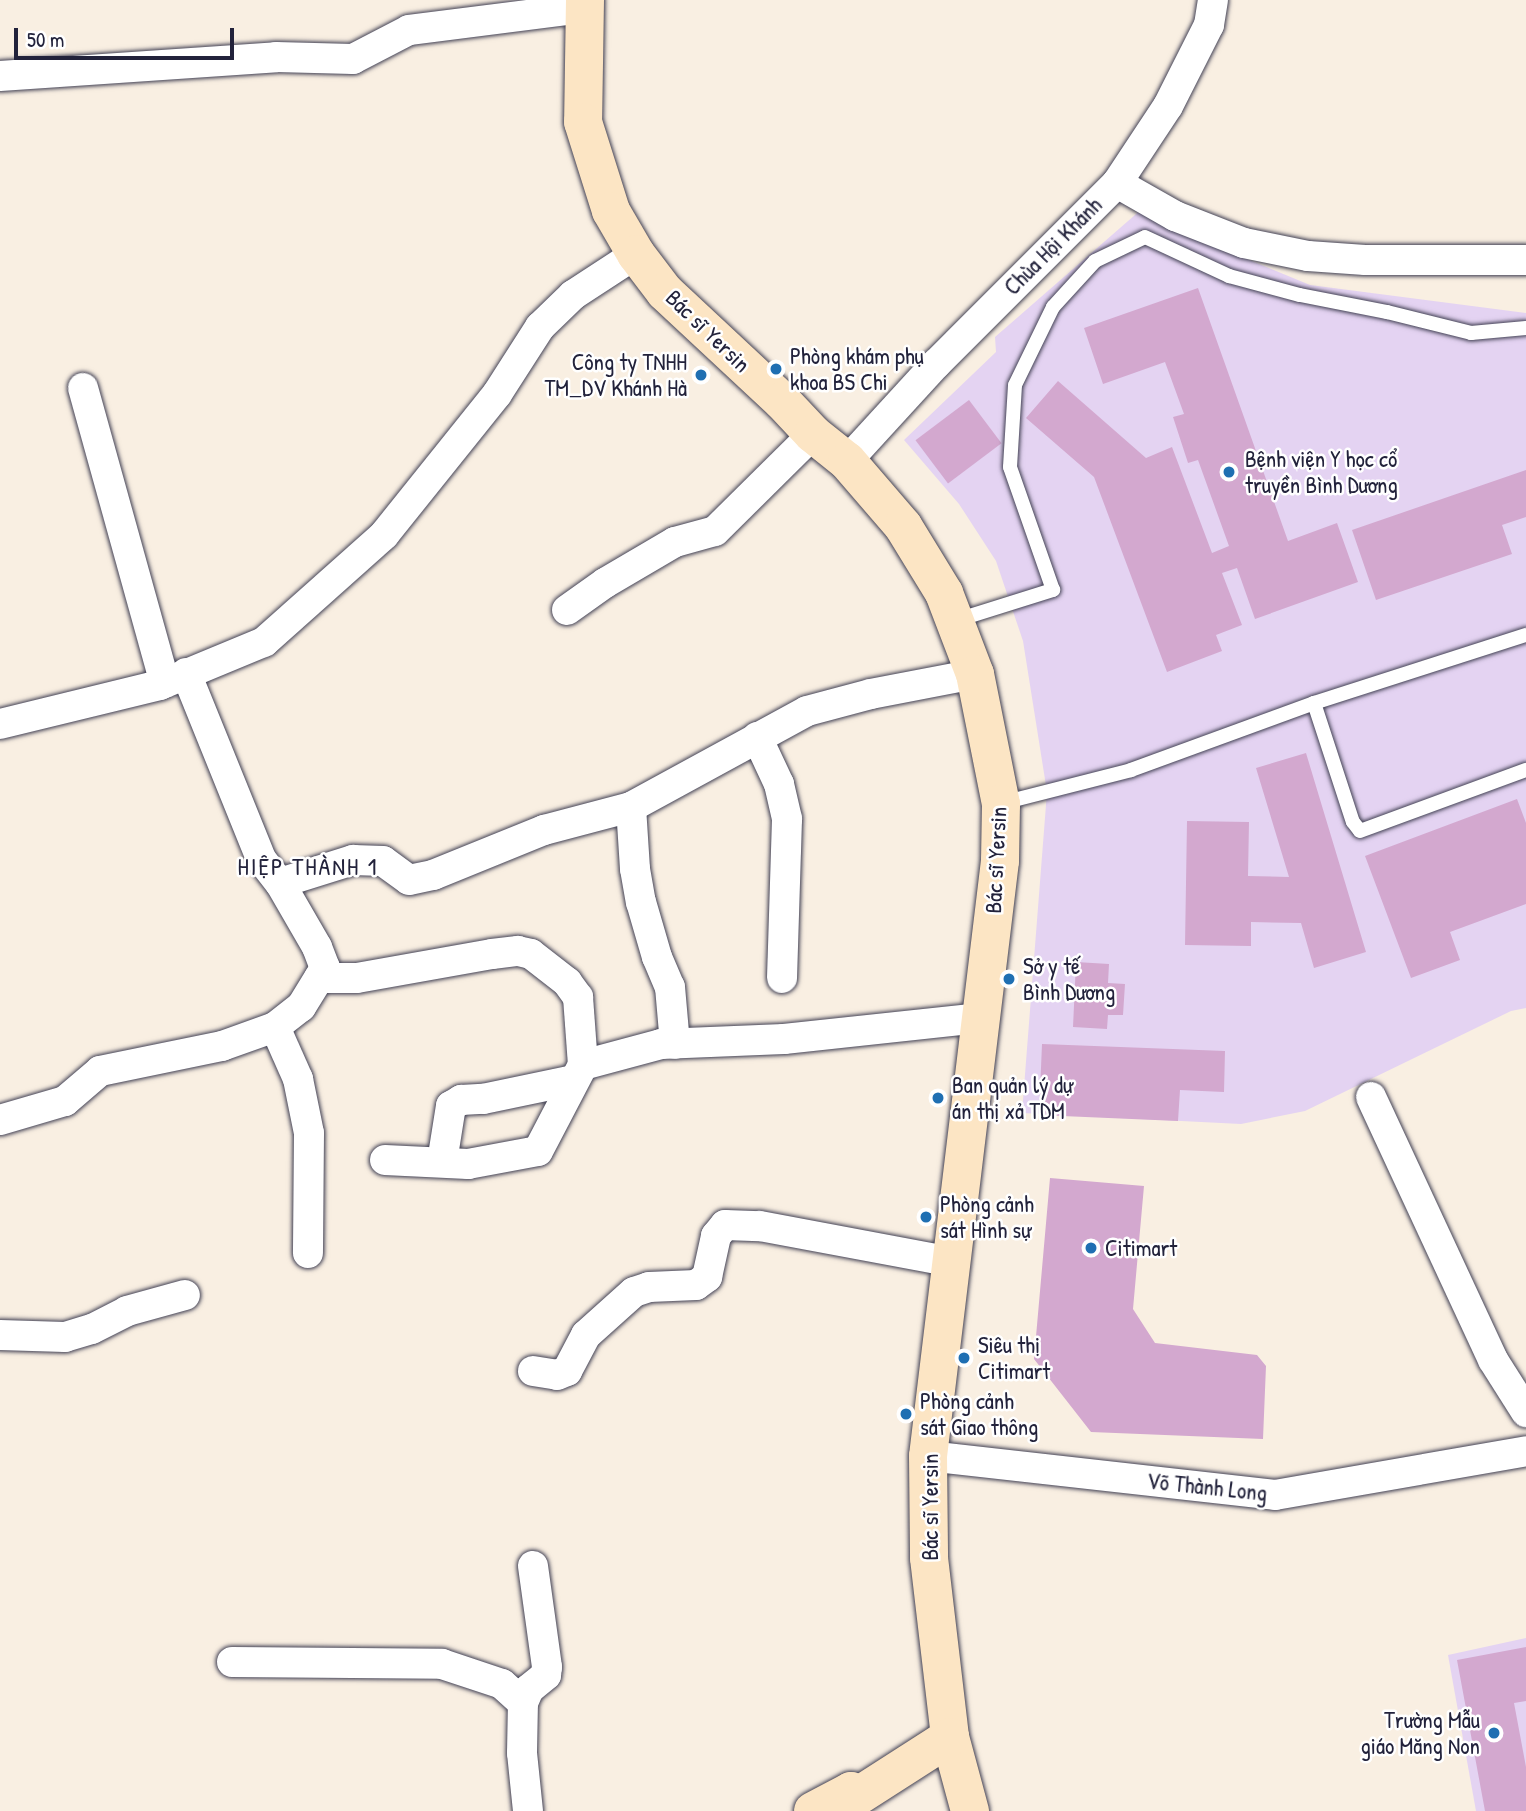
<!DOCTYPE html>
<html>
<head>
<meta charset="utf-8">
<style>
	body { margin:0 }
	#map { position:relative; width:1526px; height:1811px; overflow:hidden; background:#f9efe2; font-family:"Patrick Hand",sans-serif }
	div>[style] { position:absolute }
	.built>* { inset:0; background:#e4d3f2 }
	.building>* { inset:0; background:#d3a8cf; transform-origin:0 0 }
	.roads { filter:drop-shadow(0 0 2px #424154) drop-shadow(0 0 2px #424154) }
	.lane>* { height:14px; margin:-7px; padding:0 7px; transform-origin:7px; border-radius:7px; background:#fff }
	.street>* { height:30px; margin:-15px; padding:0 15px; transform-origin:15px; border-radius:15px; background:#fff }
	.secondary>* { height:38px; margin:-19px; padding:0 19px; transform-origin:19px; border-radius:19px; background:#fce5c4 }
	.dots>* { width:19px; height:19px; translate:-50% -50%; box-sizing:border-box; border:4px solid #fff; border-radius:50% }
	span { translate:-50% -50%; white-space:nowrap; text-align:center; line-height:1.15; -webkit-text-stroke:5px #fff; paint-order:stroke }
	.street-label { font-size:23px; color:#22223b }
	.poi-label { font-size:23px; color:#22223b }
	.left { translate:0 -50%; text-align:left }
	.right { translate:-100% -50%; text-align:right }
	.neighbourhood-label { font-size:24px; color:#22223b; letter-spacing:2px }
	.scale { position:absolute; left:14px; top:28px; width:220px; height:32px; box-sizing:border-box; border:4px solid #22223b; border-top:0; padding-left:9px; font-size:21px; line-height:24px; white-space:nowrap; color:#22223b; -webkit-text-stroke:5px #fff; paint-order:stroke }
</style>
</head>
<body>
<div id="map">
	<div class="built">
		<div style="clip-path:polygon(1151px 201px,1242px 257px,1310px 285px,1526px 313px,1526px 1008px,1511px 1011px,1305px 1111px,1241px 1124px,1022px 1113px,1047px 792px,1023px 641px,996px 561px,959px 504px,904px 440px,996px 352px,995px 337px)"></div>
		<div style="clip-path:polygon(1526px 1638px,1526px 1811px,1476px 1811px,1448px 1655px)"></div>
	</div>
	<div class="building">
		<div style="clip-path:polygon(1198px 288px,1288px 541px,1337px 523px,1358px 582px,1255px 619px,1237px 568px,1222px 573px,1242px 625px,1216px 635px,1222px 651px,1167px 672px,1094px 477px,1026px 418px,1058px 381px,1146px 458px,1172px 447px,1212px 553px,1229px 546px,1198px 460px,1188px 463px,1173px 417px,1184px 414px,1165px 362px,1103px 384px,1084px 328px)"></div>
		<div style="left:969px;top:400px;width:54px;height:67px;rotate:53deg"></div>
		<div style="clip-path:polygon(1526px 470px,1526px 517px,1502px 525px,1512px 554px,1376px 600px,1352px 530px)"></div>
		<div style="clip-path:polygon(1306px 753px,1366px 952px,1314px 968px,1301px 923px,1251px 922px,1251px 946px,1185px 945px,1187px 821px,1249px 822px,1248px 876px,1289px 877px,1256px 768px)"></div>
		<div style="clip-path:polygon(1517px 799px,1526px 823px,1526px 904px,1450px 932px,1460px 960px,1411px 978px,1365px 856px)"></div>
		<div style="clip-path:polygon(1076px 962px,1109px 964px,1108px 983px,1125px 984px,1123px 1015px,1108px 1015px,1107px 1029px,1073px 1027px)"></div>
		<div style="clip-path:polygon(1042px 1044px,1225px 1051px,1224px 1092px,1180px 1090px,1178px 1121px,1039px 1115px)"></div>
		<div style="clip-path:polygon(1050px 1178px,1144px 1186px,1133px 1309px,1155px 1343px,1257px 1355px,1266px 1366px,1263px 1439px,1091px 1432px,1034px 1359px)"></div>
		<div style="clip-path:polygon(1526px 1647px,1526px 1701px,1514px 1703px,1526px 1767px,1526px 1811px,1485px 1811px,1457px 1660px)"></div>
	</div>
	<div class="roads">
		<div class="lane">
			<div style="left:957px;top:620px;width:101px;rotate:-17.4deg"></div>
			<div style="left:1053px;top:590px;width:130px;rotate:-109.3deg"></div>
			<div style="left:1010px;top:467px;width:82px;rotate:-86.5deg"></div>
			<div style="left:1015px;top:385px;width:87px;rotate:-64deg"></div>
			<div style="left:1053px;top:307px;width:62px;rotate:-47.6deg"></div>
			<div style="left:1095px;top:261px;width:55px;rotate:-25.6deg"></div>
			<div style="left:1145px;top:237px;width:93px;rotate:24.9deg"></div>
			<div style="left:1229px;top:276px;width:73px;rotate:15deg"></div>
			<div style="left:1300px;top:295px;width:89px;rotate:11.1deg"></div>
			<div style="left:1387px;top:312px;width:87px;rotate:14deg"></div>
			<div style="left:1471px;top:333px;width:55px;rotate:-5.2deg"></div>
			<div style="left:1314px;top:703px;width:125px;rotate:71.9deg"></div>
			<div style="left:1353px;top:822px;width:11px;rotate:52deg"></div>
			<div style="left:1360px;top:831px;width:177px;rotate:-20.2deg"></div>
			<div style="left:1002px;top:803px;width:133px;rotate:-14.3deg"></div>
			<div style="left:1131px;top:770px;width:195px;rotate:-20.1deg"></div>
			<div style="left:1314px;top:703px;width:223px;rotate:-17.8deg"></div>
		</div>
		<div class="street">
			<div style="left:0;top:76px;width:277px;rotate:-3.9deg"></div>
			<div style="left:276px;top:57px;width:77px;rotate:1.5deg"></div>
			<div style="left:353px;top:59px;width:63px;rotate:-27.4deg"></div>
			<div style="left:409px;top:30px;width:176px;rotate:-7.2deg"></div>
			<div style="left:1117px;top:183px;width:67px;rotate:29.6deg"></div>
			<div style="left:1175px;top:216px;width:74px;rotate:21.4deg"></div>
			<div style="left:1244px;top:243px;width:65px;rotate:11.5deg"></div>
			<div style="left:1308px;top:256px;width:57px;rotate:4deg"></div>
			<div style="left:1365px;top:260px;width:161px"></div>
			<div style="left:83px;top:388px;width:306px;rotate:74.5deg"></div>
			<div style="left:847px;top:461px;width:132px;rotate:-47.5deg"></div>
			<div style="left:936px;top:364px;width:256px;rotate:-45deg"></div>
			<div style="left:1117px;top:183px;width:92px;rotate:-56.5deg"></div>
			<div style="left:1168px;top:106px;width:91px;rotate:-63.2deg"></div>
			<div style="left:1209px;top:25px;width:25px;rotate:-81deg"></div>
			<div style="left:567px;top:610px;width:47px;rotate:-35.4deg"></div>
			<div style="left:605px;top:583px;width:81px;rotate:-30.4deg"></div>
			<div style="left:675px;top:542px;width:41px;rotate:-15.4deg"></div>
			<div style="left:715px;top:531px;width:138px;rotate:-44.7deg"></div>
			<div style="left:186px;top:673px;width:201px;rotate:68deg"></div>
			<div style="left:261px;top:859px;width:31px;rotate:52deg"></div>
			<div style="left:280px;top:883px;width:77px;rotate:-17.5deg"></div>
			<div style="left:353px;top:860px;width:30px;rotate:2deg"></div>
			<div style="left:383px;top:861px;width:32px;rotate:36deg"></div>
			<div style="left:409px;top:880px;width:25px;rotate:-12deg"></div>
			<div style="left:433px;top:875px;width:120px;rotate:-22.1deg"></div>
			<div style="left:544px;top:830px;width:90px;rotate:-14.8deg"></div>
			<div style="left:631px;top:807px;width:200px;rotate:-28.6deg"></div>
			<div style="left:807px;top:711px;width:66px;rotate:-14.9deg"></div>
			<div style="left:871px;top:694px;width:106px;rotate:-10.9deg"></div>
			<div style="left:0;top:724px;width:165px;rotate:-13.7deg"></div>
			<div style="left:160px;top:685px;width:113px;rotate:-22.5deg"></div>
			<div style="left:264px;top:642px;width:161px;rotate:-41.7deg"></div>
			<div style="left:384px;top:535px;width:181px;rotate:-51.3deg"></div>
			<div style="left:497px;top:394px;width:80px;rotate:-57.3deg"></div>
			<div style="left:540px;top:327px;width:46px;rotate:-44.1deg"></div>
			<div style="left:573px;top:295px;width:75px;rotate:-33.1deg"></div>
			<div style="left:757px;top:737px;width:52px;rotate:64.9deg"></div>
			<div style="left:779px;top:784px;width:36px;rotate:77deg"></div>
			<div style="left:787px;top:819px;width:159px;rotate:91.8deg"></div>
			<div style="left:631px;top:807px;width:62px;rotate:86.3deg"></div>
			<div style="left:635px;top:869px;width:34px;rotate:80deg"></div>
			<div style="left:641px;top:902px;width:57px;rotate:73.8deg"></div>
			<div style="left:657px;top:957px;width:33px;rotate:67deg"></div>
			<div style="left:670px;top:987px;width:57px;rotate:85deg"></div>
			<div style="left:319px;top:978px;width:38px"></div>
			<div style="left:357px;top:978px;width:137px;rotate:-10.1deg"></div>
			<div style="left:492px;top:954px;width:26px;rotate:-7deg"></div>
			<div style="left:518px;top:951px;width:13px;rotate:13deg"></div>
			<div style="left:531px;top:954px;width:46px;rotate:37.9deg"></div>
			<div style="left:567px;top:982px;width:19px;rotate:54deg"></div>
			<div style="left:578px;top:997px;width:68px;rotate:85.8deg"></div>
			<div style="left:275px;top:1027px;width:57px;rotate:66.1deg"></div>
			<div style="left:298px;top:1079px;width:55px;rotate:78.5deg"></div>
			<div style="left:309px;top:1133px;width:120px;rotate:90.5deg"></div>
			<div style="left:1371px;top:1097px;width:290px;rotate:65.1deg"></div>
			<div style="left:1493px;top:1360px;width:62px;rotate:57.6deg"></div>
			<div style="left:0;top:1120px;width:68px;rotate:-16.3deg"></div>
			<div style="left:65px;top:1101px;width:46px;rotate:-40.6deg"></div>
			<div style="left:100px;top:1071px;width:125px;rotate:-11.6deg"></div>
			<div style="left:222px;top:1046px;width:56px;rotate:-19.7deg"></div>
			<div style="left:275px;top:1027px;width:33px;rotate:-38deg"></div>
			<div style="left:301px;top:1007px;width:46px;rotate:-58.4deg"></div>
			<div style="left:325px;top:968px;width:22px;rotate:-111deg"></div>
			<div style="left:317px;top:947px;width:74px;rotate:-120deg"></div>
			<div style="left:385px;top:1160px;width:83px;rotate:2.8deg"></div>
			<div style="left:468px;top:1164px;width:71px;rotate:-10.5deg"></div>
			<div style="left:538px;top:1151px;width:97px;rotate:-62.4deg"></div>
			<div style="left:583px;top:1065px;width:81px;rotate:-15.1deg"></div>
			<div style="left:661px;top:1044px;width:123px;rotate:-2.3deg"></div>
			<div style="left:784px;top:1039px;width:198px;rotate:-6.1deg"></div>
			<div style="left:442px;top:1162px;width:57px;rotate:-80.9deg"></div>
			<div style="left:451px;top:1106px;width:12px;rotate:-31deg"></div>
			<div style="left:461px;top:1100px;width:22px;rotate:-3deg"></div>
			<div style="left:483px;top:1099px;width:93px;rotate:-11.8deg"></div>
			<div style="left:0;top:1335px;width:65px;rotate:1.8deg"></div>
			<div style="left:65px;top:1337px;width:28px;rotate:-17deg"></div>
			<div style="left:92px;top:1329px;width:39px;rotate:-27deg"></div>
			<div style="left:127px;top:1311px;width:60px;rotate:-15.4deg"></div>
			<div style="left:533px;top:1371px;width:24px;rotate:9deg"></div>
			<div style="left:557px;top:1375px;width:11px;rotate:-22deg"></div>
			<div style="left:567px;top:1371px;width:41px;rotate:-62.2deg"></div>
			<div style="left:586px;top:1335px;width:64px;rotate:-41.9deg"></div>
			<div style="left:634px;top:1292px;width:16px;rotate:-18deg"></div>
			<div style="left:649px;top:1287px;width:47px;rotate:-2.4deg"></div>
			<div style="left:696px;top:1285px;width:14px;rotate:-36deg"></div>
			<div style="left:707px;top:1277px;width:42px;rotate:-77.6deg"></div>
			<div style="left:716px;top:1236px;width:14px;rotate:-51deg"></div>
			<div style="left:725px;top:1225px;width:35px;rotate:2deg"></div>
			<div style="left:760px;top:1226px;width:195px;rotate:10.6deg"></div>
			<div style="left:928px;top:1456px;width:349px;rotate:6.4deg"></div>
			<div style="left:1275px;top:1495px;width:255px;rotate:-9.9deg"></div>
			<div style="left:232px;top:1662px;width:210px;rotate:0.5deg"></div>
			<div style="left:442px;top:1664px;width:63px;rotate:18.4deg"></div>
			<div style="left:502px;top:1684px;width:28px;rotate:42deg"></div>
			<div style="left:528px;top:1811px;width:58px;rotate:-95.9deg"></div>
			<div style="left:522px;top:1753px;width:50px;rotate:-88.9deg"></div>
			<div style="left:523px;top:1703px;width:15px;rotate:-67deg"></div>
			<div style="left:529px;top:1689px;width:22px;rotate:-39deg"></div>
			<div style="left:546px;top:1675px;width:8px;rotate:-83deg"></div>
			<div style="left:547px;top:1667px;width:102px;rotate:-97.9deg"></div>
		</div>
		<div class="secondary">
			<div style="left:585px;top:0;width:122px;rotate:90.9deg"></div>
			<div style="left:583px;top:122px;width:93px;rotate:72.5deg"></div>
			<div style="left:611px;top:211px;width:50px;rotate:59.8deg"></div>
			<div style="left:636px;top:254px;width:48px;rotate:52.7deg"></div>
			<div style="left:665px;top:292px;width:160px;rotate:43deg"></div>
			<div style="left:782px;top:401px;width:45px;rotate:46.8deg"></div>
			<div style="left:813px;top:434px;width:43px;rotate:38.5deg"></div>
			<div style="left:847px;top:461px;width:86px;rotate:49.3deg"></div>
			<div style="left:903px;top:526px;width:79px;rotate:58.5deg"></div>
			<div style="left:944px;top:593px;width:87px;rotate:69.1deg"></div>
			<div style="left:975px;top:674px;width:133px;rotate:78.7deg"></div>
			<div style="left:1001px;top:804px;width:57px;rotate:91deg"></div>
			<div style="left:1000px;top:861px;width:599px;rotate:96.9deg"></div>
			<div style="left:928px;top:1456px;width:102px;rotate:89.4deg"></div>
			<div style="left:929px;top:1558px;width:180px;rotate:83.3deg"></div>
			<div style="left:950px;top:1737px;width:77px;rotate:74.9deg"></div>
			<div style="left:813px;top:1811px;width:43px;rotate:-27.8deg"></div>
			<div style="left:851px;top:1791px;width:8px;rotate:60deg"></div>
			<div style="left:855px;top:1798px;width:113px;rotate:-32.7deg"></div>
		</div>
	</div>
	<div class="dots">
		<div style="left:776px;top:369px;background:#1f6fb2"></div>
		<div style="left:701px;top:375px;background:#1f6fb2"></div>
		<div style="left:1229px;top:472px;background:#1f6fb2"></div>
		<div style="left:1009px;top:979px;background:#1f6fb2"></div>
		<div style="left:938px;top:1098px;background:#1f6fb2"></div>
		<div style="left:926px;top:1217px;background:#1f6fb2"></div>
		<div style="left:1091px;top:1248px;background:#1f6fb2"></div>
		<div style="left:964px;top:1358px;background:#1f6fb2"></div>
		<div style="left:906px;top:1414px;background:#1f6fb2"></div>
		<div style="left:1494px;top:1733px;background:#1f6fb2"></div>
	</div>
	<div class="street-label">
		<span style="left:1053px;top:246px;rotate:-45deg">Chùa Hội Khánh</span>
		<span style="left:708px;top:331px;rotate:44deg">Bác sĩ Yersin</span>
		<span style="left:996px;top:860px;rotate:-87deg">Bác sĩ Yersin</span>
		<span style="left:1207px;top:1487px;rotate:6deg">Võ Thành Long</span>
		<span style="left:930px;top:1507px;rotate:-90deg">Bác sĩ Yersin</span>
	</div>
	<div class="poi-label">
		<span class="left" style="left:790px;top:369px">Phòng khám phụ<br>khoa BS Chi</span>
		<span class="right" style="left:687px;top:375px">Công ty TNHH<br>TM_DV Khánh Hà</span>
		<span class="left" style="left:1245px;top:472px">Bệnh viện Y học cổ<br>truyền Bình Dương</span>
		<span class="left" style="left:1023px;top:979px">Sở y tế<br>Bình Dương</span>
		<span class="left" style="left:952px;top:1098px">Ban quản lý dự<br>án thị xả TDM</span>
		<span class="left" style="left:940px;top:1217px">Phòng cảnh<br>sát Hình sự</span>
		<span class="left" style="left:1105px;top:1248px">Citimart</span>
		<span class="left" style="left:978px;top:1358px">Siêu thị<br>Citimart</span>
		<span class="left" style="left:920px;top:1414px">Phòng cảnh<br>sát Giao thông</span>
		<span class="right" style="left:1480px;top:1733px">Trường Mẫu<br>giáo Măng Non</span>
	</div>
	<div class="neighbourhood-label">
		<span style="left:308px;top:867px">HIỆP THÀNH 1</span>
	</div>
	<div class="scale">50 m</div>
</div>
</body>
</html>
